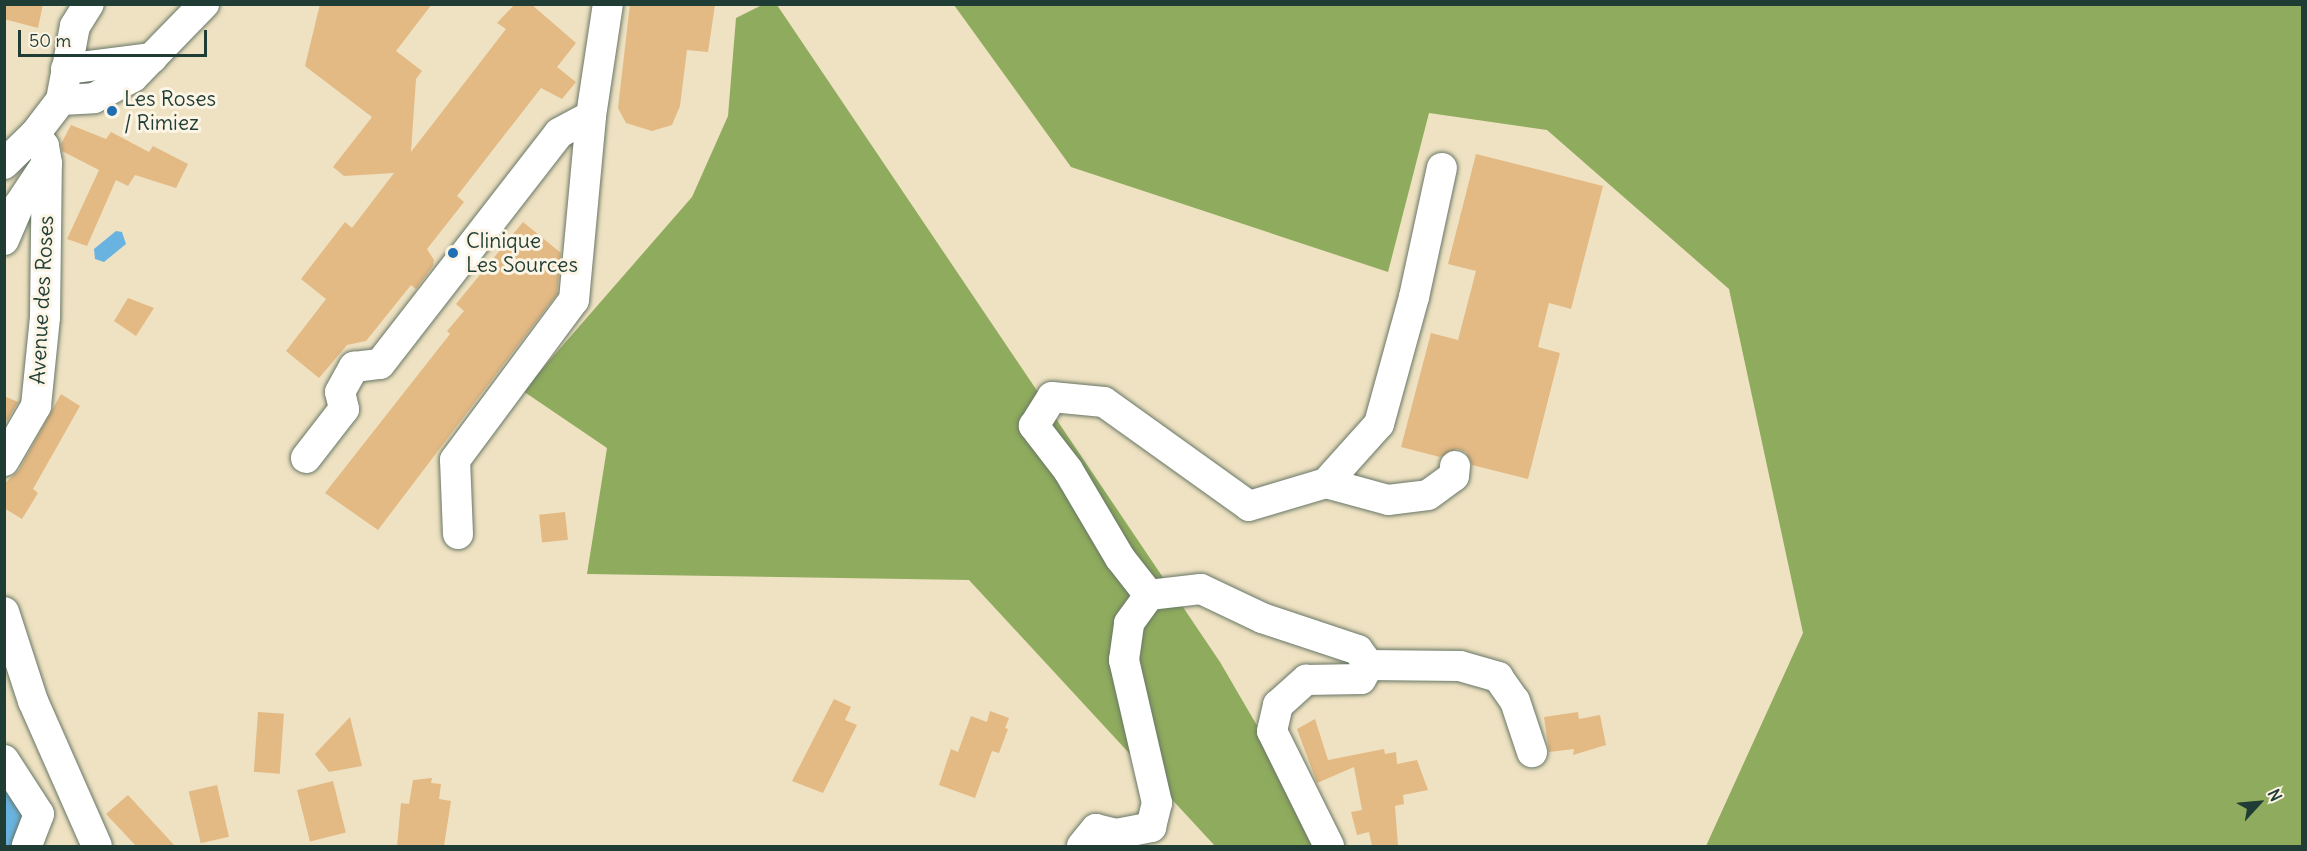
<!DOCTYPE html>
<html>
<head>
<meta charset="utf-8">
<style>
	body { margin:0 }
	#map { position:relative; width:2307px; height:851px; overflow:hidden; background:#efe2c2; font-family:Delius,sans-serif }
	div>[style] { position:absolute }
	.forest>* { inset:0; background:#8fab5d }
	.water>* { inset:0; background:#69b3e1 }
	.building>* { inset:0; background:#e3b984; transform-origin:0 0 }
	.roads { filter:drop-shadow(0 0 2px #687766) drop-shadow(0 0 2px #687766) }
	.minor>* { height:30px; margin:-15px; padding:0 15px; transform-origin:15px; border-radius:15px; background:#fff }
	.dots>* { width:16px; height:16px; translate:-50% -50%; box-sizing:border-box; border:3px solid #fcf5e5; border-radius:50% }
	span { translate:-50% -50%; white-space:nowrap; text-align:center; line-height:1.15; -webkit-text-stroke:6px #fcf5e5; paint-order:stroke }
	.poi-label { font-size:21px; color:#1f3d34 }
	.left { translate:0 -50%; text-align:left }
	.street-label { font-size:21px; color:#1f3d34 }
	.frame { position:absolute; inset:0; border:6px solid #1f3d34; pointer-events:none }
	.north { position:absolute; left:2229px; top:773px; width:60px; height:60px; -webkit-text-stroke:4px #fcf5e5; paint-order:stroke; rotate:64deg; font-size:16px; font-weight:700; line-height:24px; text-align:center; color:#1f3d34 }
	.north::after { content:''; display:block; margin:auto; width:21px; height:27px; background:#1f3d34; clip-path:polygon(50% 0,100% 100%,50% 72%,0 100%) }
	.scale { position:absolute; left:18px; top:30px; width:189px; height:27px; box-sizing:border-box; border:3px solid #1f3d34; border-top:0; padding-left:8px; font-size:18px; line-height:21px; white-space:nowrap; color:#1f3d34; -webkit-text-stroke:4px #fcf5e5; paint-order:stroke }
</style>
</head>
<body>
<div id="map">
	<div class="forest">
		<div style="clip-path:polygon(762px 5px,777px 5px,1220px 662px,1259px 729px,1317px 846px,1215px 846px,969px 580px,587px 574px,607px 448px,523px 391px,692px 197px,728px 116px,736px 18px)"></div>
		<div style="clip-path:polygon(954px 5px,2302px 5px,2302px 846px,1706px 846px,1803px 633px,1729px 289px,1547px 130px,1429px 113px,1388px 272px,1071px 167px)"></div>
	</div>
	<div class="water">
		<div style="clip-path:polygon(116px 231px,122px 232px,126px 244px,104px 262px,95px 259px,94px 249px)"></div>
		<div style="clip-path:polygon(4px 780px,21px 803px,26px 832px,17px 846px,5px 846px)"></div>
	</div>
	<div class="building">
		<div style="clip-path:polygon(4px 4px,43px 4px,38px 28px,4px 19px)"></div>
		<div style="clip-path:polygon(320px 4px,432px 4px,396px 51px,422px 71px,416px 79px,411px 152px,506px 29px,497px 23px,515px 4px,531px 4px,576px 43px,557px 67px,576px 82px,562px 99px,541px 88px,457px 196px,464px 202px,427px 249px,434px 260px,433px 266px,416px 289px,411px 285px,366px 341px,347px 345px,319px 378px,286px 351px,326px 299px,301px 279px,345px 222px,352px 228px,394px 173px,344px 176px,333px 167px,372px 117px,305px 66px)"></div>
		<div style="clip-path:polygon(630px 4px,715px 5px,708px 52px,687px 50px,680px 106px,672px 125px,652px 131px,626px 123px,618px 108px)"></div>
		<div style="clip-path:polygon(71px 125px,106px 139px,111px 132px,149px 152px,153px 146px,188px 164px,176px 188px,135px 175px,128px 186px,116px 180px,87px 246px,67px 239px,99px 170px,62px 151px,61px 144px)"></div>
		<div style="clip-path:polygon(1476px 154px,1603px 186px,1571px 309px,1549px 303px,1538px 347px,1560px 353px,1528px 479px,1472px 465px,1466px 452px,1457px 449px,1440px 457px,1401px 447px,1431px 333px,1458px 340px,1476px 271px,1448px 264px)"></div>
		<div style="clip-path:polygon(523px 222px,561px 253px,557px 294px,378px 530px,325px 493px,450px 334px,447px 331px,464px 311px,456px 304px)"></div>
		<div style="clip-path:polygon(128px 298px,154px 308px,136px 336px,114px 321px)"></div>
		<div style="clip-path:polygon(61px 394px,80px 406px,33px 489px,38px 493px,22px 519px,4px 508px,4px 484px,19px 470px)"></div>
		<div style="clip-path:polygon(4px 396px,18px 402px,7px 421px,4px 420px)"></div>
		<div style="left:565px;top:512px;width:28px;height:26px;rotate:84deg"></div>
		<div style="clip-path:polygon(834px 699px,851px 707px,845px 720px,857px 725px,823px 793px,792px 781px)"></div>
		<div style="clip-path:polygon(990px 711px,1009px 718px,1005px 728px,1008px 729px,999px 753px,992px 751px,975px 798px,939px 785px,951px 749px,958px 752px,971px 716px,987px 722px)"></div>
		<div style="left:258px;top:712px;width:26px;height:60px;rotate:4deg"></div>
		<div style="clip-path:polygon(1578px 712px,1579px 719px,1600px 715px,1606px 745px,1573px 755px,1574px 749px,1549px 752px,1544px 717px)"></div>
		<div style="clip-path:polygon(350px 717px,362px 766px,329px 772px,315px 754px)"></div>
		<div style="clip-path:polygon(1315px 719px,1328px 760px,1384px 749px,1385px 754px,1396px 752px,1397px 764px,1417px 760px,1428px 790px,1403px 795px,1404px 804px,1395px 806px,1398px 846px,1372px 846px,1369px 832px,1357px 835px,1351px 812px,1362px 810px,1354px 767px,1317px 783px,1297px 729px)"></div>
		<div style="clip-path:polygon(432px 778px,431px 783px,441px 784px,439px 799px,451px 801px,444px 846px,397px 846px,401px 803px,409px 804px,413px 780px)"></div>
		<div style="left:333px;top:781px;width:53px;height:37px;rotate:76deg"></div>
		<div style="left:217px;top:785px;width:53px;height:29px;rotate:77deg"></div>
		<div style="clip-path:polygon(128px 795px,175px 846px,136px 846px,106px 814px)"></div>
	</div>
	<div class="roads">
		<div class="minor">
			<div style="left:66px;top:69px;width:87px;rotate:-7.3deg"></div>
			<div style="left:61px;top:100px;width:33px;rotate:-3deg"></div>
			<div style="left:94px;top:98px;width:44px;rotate:-28.3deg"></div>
			<div style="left:133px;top:77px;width:102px;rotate:-45.8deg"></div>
			<div style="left:4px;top:164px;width:43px;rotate:-44.1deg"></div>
			<div style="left:35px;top:134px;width:43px;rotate:-52.6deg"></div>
			<div style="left:61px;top:100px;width:75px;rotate:-79.3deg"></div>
			<div style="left:75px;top:26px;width:26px;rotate:-58deg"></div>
			<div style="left:4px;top:240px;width:38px;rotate:-67deg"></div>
			<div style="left:19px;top:205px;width:50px;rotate:-56.3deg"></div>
			<div style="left:306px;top:458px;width:62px;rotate:-52.2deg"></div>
			<div style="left:344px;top:409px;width:17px;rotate:-103deg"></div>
			<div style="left:340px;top:392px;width:29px;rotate:-61deg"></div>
			<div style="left:354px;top:367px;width:26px;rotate:-7deg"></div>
			<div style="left:380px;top:364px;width:292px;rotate:-52.2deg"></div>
			<div style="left:559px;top:133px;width:36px;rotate:-28deg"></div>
			<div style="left:4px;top:461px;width:64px;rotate:-59.8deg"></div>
			<div style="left:36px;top:406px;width:89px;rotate:-84.2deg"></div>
			<div style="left:45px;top:317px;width:154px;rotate:-89.3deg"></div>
			<div style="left:47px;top:163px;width:17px;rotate:-100deg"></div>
			<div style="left:44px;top:146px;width:15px;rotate:-127deg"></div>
			<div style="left:1326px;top:483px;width:64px;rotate:15.3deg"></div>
			<div style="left:1388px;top:500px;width:40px;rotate:-7.1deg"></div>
			<div style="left:1428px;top:495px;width:32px;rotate:-36deg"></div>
			<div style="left:1454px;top:476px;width:10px;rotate:-84deg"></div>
			<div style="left:458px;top:534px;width:74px;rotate:-92.3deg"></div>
			<div style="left:455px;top:460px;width:199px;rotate:-53.4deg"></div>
			<div style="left:574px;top:300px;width:185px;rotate:-84.7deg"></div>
			<div style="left:591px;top:116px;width:113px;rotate:-81.4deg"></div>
			<div style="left:1149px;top:595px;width:47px;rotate:-128.1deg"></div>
			<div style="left:1120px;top:558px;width:102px;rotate:-120.6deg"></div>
			<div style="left:1068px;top:470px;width:56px;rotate:-127.7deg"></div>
			<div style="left:1034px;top:426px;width:34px;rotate:-58deg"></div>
			<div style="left:1052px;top:397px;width:52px;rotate:5.5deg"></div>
			<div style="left:1104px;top:402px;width:178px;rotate:35.6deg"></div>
			<div style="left:1249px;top:506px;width:80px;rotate:-16.6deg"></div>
			<div style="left:1326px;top:483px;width:79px;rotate:-48.1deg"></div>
			<div style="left:1379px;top:424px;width:132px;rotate:-74.6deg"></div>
			<div style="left:1414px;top:297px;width:132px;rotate:-77.8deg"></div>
			<div style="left:4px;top:612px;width:94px;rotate:72deg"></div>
			<div style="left:33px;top:701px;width:158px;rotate:66.2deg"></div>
			<div style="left:1369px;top:665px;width:91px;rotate:0.6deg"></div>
			<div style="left:1460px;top:666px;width:40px;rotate:16deg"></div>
			<div style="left:1498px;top:677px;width:29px;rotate:55deg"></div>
			<div style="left:1515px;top:701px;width:54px;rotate:71.6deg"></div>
			<div style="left:4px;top:760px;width:64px;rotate:57.1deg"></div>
			<div style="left:39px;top:814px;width:34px;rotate:111deg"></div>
			<div style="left:1082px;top:846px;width:22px;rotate:-51deg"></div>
			<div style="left:1096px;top:829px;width:21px;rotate:14deg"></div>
			<div style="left:1116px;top:834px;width:36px;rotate:-11deg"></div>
			<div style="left:1151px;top:827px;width:25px;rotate:-76deg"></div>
			<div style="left:1157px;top:803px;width:147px;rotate:-103deg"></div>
			<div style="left:1124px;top:660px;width:37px;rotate:-82deg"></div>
			<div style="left:1129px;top:623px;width:34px;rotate:-54deg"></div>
			<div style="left:1149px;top:595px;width:52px;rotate:-6.6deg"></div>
			<div style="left:1201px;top:589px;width:68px;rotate:25.4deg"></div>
			<div style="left:1262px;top:618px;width:101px;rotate:18.4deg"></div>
			<div style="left:1358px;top:650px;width:19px;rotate:54deg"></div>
			<div style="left:1329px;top:846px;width:128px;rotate:-116.4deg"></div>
			<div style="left:1272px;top:731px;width:27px;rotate:-77deg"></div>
			<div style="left:1278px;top:705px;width:38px;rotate:-42deg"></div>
			<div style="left:1306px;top:680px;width:55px;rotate:-1deg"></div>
			<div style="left:1361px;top:679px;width:16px;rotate:-60deg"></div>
		</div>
	</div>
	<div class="dots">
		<div style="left:112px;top:111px;background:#1f6fb2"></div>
		<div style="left:453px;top:253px;background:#1f6fb2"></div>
	</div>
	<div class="poi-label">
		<span class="left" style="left:124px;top:111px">Les Roses<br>/ Rimiez</span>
		<span class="left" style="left:466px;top:253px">Clinique<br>Les Sources</span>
	</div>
	<div class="street-label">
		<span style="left:42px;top:300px;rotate:-87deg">Avenue des Roses</span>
	</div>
	<div class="frame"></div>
	<div class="north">N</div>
	<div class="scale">50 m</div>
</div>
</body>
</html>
